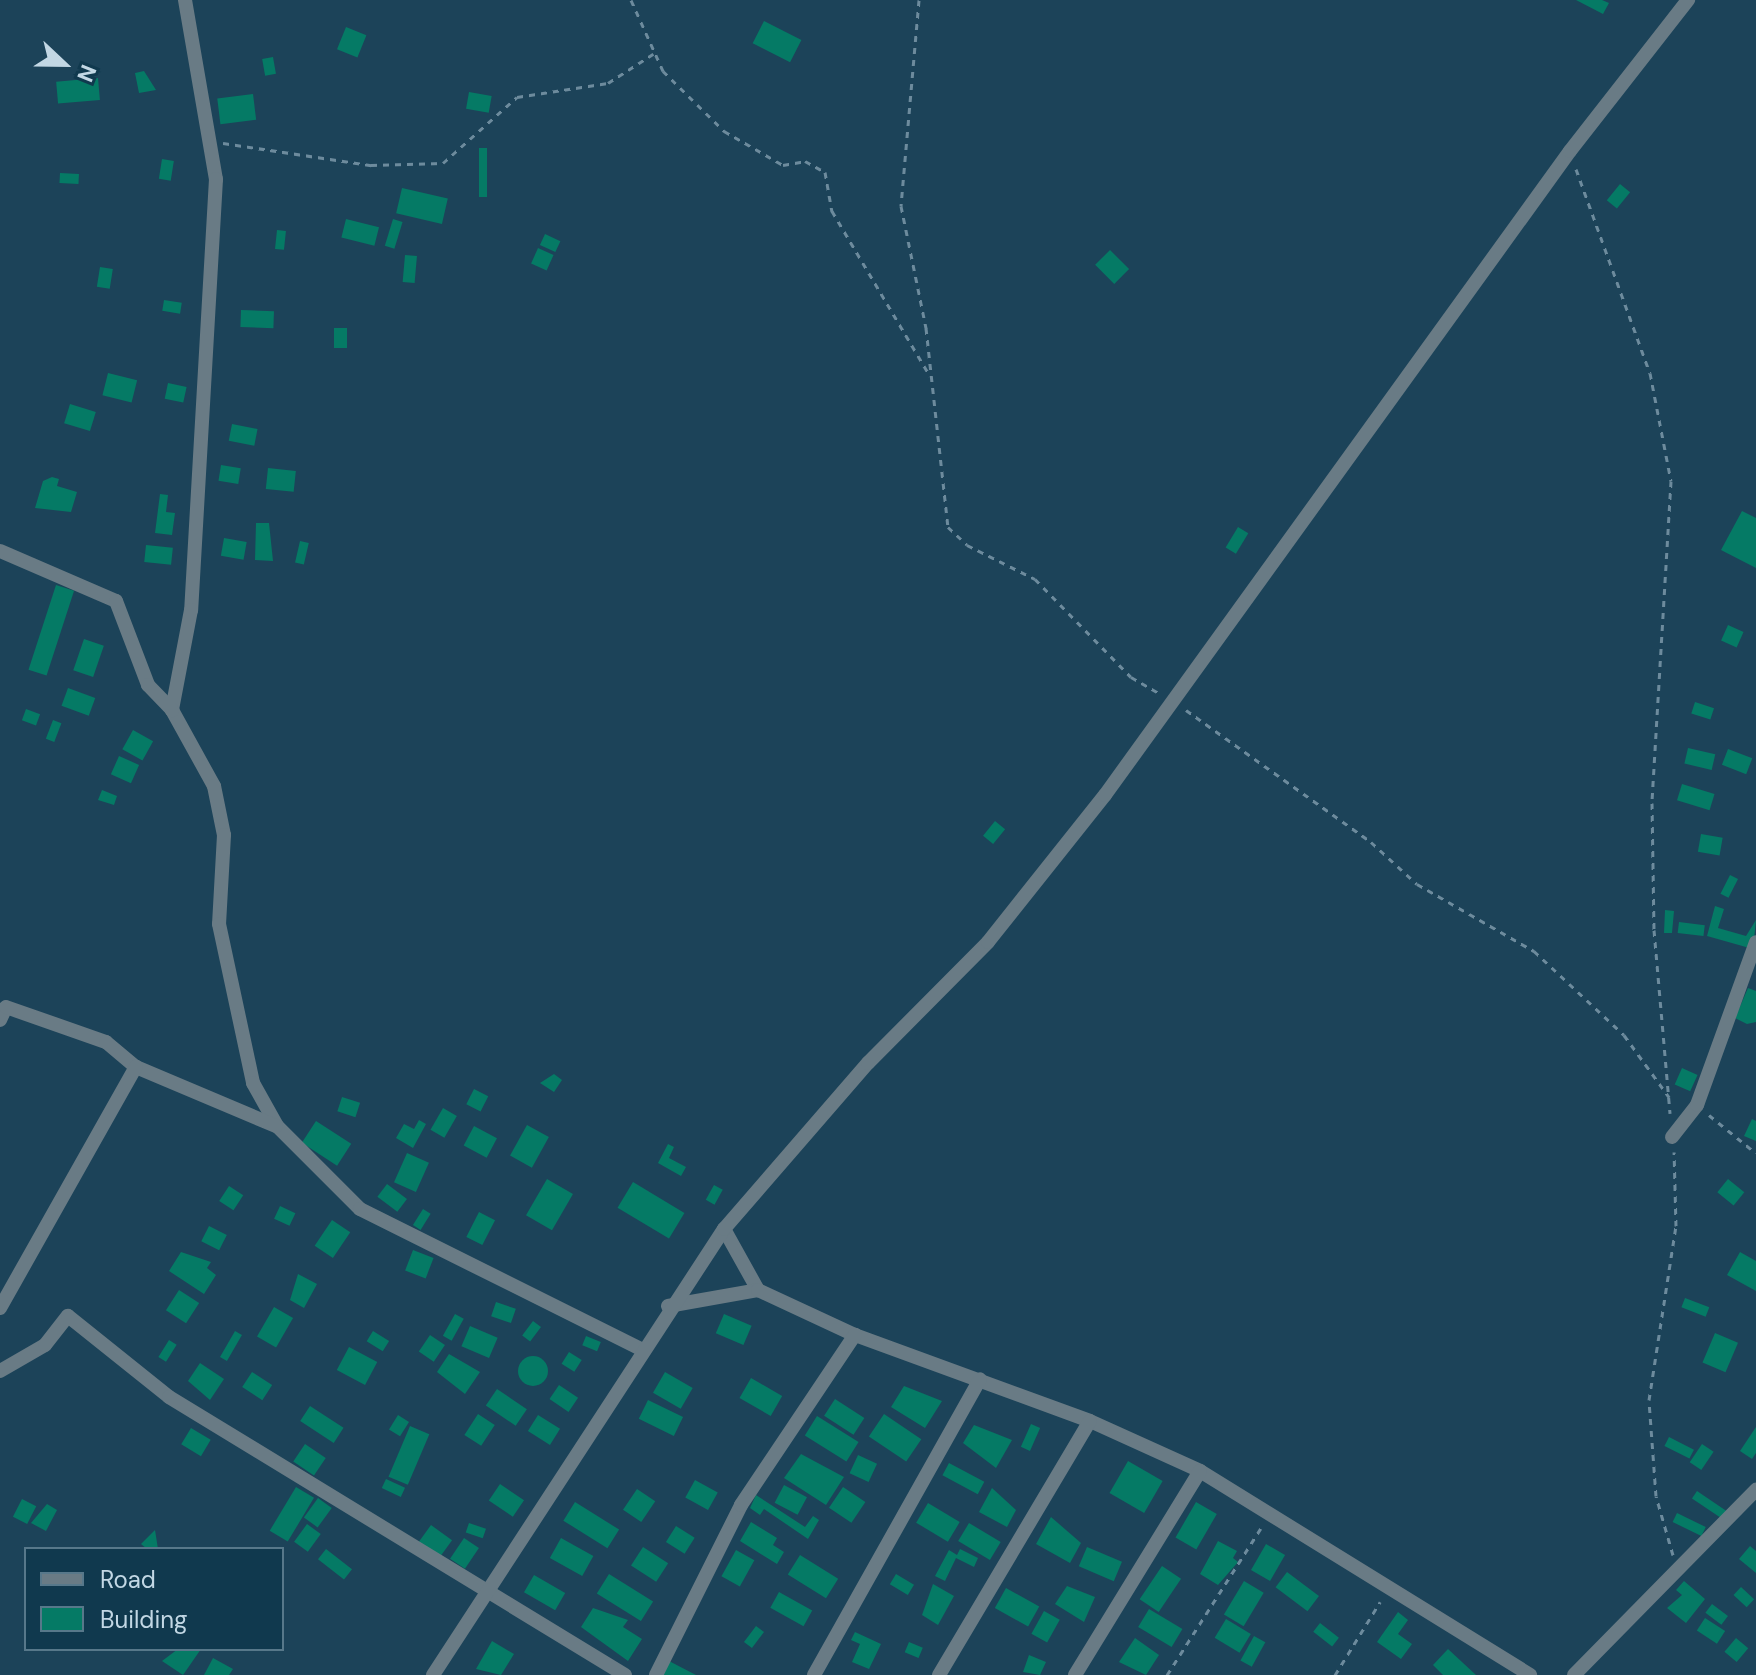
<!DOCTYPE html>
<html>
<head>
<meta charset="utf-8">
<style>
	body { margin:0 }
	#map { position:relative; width:1756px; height:1675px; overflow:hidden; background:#1c4359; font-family:"DM Sans",sans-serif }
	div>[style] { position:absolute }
	.building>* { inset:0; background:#057a65; transform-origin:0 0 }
	.round { border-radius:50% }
	.path>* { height:3px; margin-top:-1.5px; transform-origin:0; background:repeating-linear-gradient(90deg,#6d8b9d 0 6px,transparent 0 12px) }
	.street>* { height:14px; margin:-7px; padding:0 7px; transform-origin:7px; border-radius:7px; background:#697b85 }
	span { translate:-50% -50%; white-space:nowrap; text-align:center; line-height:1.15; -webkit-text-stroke:6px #10394e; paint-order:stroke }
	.legend { position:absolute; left:24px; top:1547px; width:260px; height:104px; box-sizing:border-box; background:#10394e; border:2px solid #57788a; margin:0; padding:10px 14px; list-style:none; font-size:24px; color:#c2d7e4 }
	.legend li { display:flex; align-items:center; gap:16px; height:40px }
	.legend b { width:40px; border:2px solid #57788a }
	.north { position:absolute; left:24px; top:24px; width:80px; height:80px; -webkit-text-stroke:6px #10394e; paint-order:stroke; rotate:112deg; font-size:22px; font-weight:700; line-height:32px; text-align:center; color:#c2d7e4 }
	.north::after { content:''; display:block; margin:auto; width:28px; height:36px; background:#c2d7e4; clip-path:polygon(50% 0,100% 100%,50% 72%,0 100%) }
</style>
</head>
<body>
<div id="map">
	<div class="building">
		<div style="clip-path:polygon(1576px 0,1602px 0,1609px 3px,1603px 14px)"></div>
		<div style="left:764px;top:21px;width:42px;height:25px;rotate:27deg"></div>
		<div style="left:346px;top:27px;width:22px;height:24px;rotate:22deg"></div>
		<div style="left:273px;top:57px;width:17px;height:11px;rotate:80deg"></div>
		<div style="clip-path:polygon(144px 71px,156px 90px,139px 93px,135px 73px)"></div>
		<div style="left:98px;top:78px;width:22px;height:42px;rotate:85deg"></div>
		<div style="left:469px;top:92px;width:23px;height:17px;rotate:10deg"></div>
		<div style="left:253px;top:94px;width:26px;height:36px;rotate:83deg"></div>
		<div style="left:479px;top:148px;width:8px;height:49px"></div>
		<div style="left:162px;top:159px;width:12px;height:20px;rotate:9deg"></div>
		<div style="left:60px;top:173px;width:19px;height:10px;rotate:3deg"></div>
		<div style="left:1620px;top:184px;width:13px;height:21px;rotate:39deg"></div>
		<div style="left:402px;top:188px;width:47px;height:26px;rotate:13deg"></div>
		<div style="left:346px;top:219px;width:34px;height:19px;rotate:14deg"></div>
		<div style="left:393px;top:219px;width:10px;height:28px;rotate:17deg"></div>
		<div style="left:277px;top:230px;width:9px;height:19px;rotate:6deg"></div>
		<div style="left:545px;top:234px;width:17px;height:12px;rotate:25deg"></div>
		<div style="left:538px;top:248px;width:17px;height:17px;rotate:24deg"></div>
		<div style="left:1110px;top:250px;width:27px;height:21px;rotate:45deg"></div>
		<div style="left:405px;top:255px;width:12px;height:27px;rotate:5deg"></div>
		<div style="left:100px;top:267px;width:13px;height:20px;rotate:9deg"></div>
		<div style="left:164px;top:300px;width:18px;height:11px;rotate:9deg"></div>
		<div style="left:241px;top:310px;width:33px;height:17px;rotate:2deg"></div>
		<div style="left:347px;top:328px;width:20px;height:13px;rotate:90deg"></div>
		<div style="left:108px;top:373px;width:30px;height:23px;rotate:14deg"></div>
		<div style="left:168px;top:383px;width:19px;height:16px;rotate:12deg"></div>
		<div style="left:70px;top:404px;width:27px;height:20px;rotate:17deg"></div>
		<div style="left:232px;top:424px;width:26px;height:17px;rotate:11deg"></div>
		<div style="left:221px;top:465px;width:20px;height:16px;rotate:9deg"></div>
		<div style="left:268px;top:468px;width:28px;height:21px;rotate:6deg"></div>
		<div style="clip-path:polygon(52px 477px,59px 479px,57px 486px,77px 492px,71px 512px,35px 508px,43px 481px)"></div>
		<div style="clip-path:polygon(160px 494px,168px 495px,166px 512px,175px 513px,172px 535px,155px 533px)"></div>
		<div style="clip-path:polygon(1742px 511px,1756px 518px,1756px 568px,1721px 550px)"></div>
		<div style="clip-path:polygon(256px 523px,269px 523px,273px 561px,255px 560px)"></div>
		<div style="left:1238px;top:527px;width:12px;height:24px;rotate:31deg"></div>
		<div style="left:224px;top:538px;width:23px;height:18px;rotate:10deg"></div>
		<div style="left:300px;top:541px;width:9px;height:22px;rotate:13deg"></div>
		<div style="left:146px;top:545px;width:27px;height:17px;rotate:6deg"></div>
		<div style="left:56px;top:585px;width:19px;height:89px;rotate:18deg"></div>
		<div style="left:1728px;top:625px;width:17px;height:17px;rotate:24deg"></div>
		<div style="left:84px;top:639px;width:21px;height:33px;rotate:19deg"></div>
		<div style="left:68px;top:688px;width:29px;height:19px;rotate:20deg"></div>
		<div style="left:1695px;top:702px;width:20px;height:12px;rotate:18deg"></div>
		<div style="left:26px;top:709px;width:15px;height:12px;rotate:20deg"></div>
		<div style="left:53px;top:720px;width:9px;height:20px;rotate:21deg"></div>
		<div style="left:133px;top:730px;width:23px;height:22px;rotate:29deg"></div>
		<div style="left:1688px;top:748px;width:28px;height:16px;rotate:13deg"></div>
		<div style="left:1728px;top:749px;width:26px;height:17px;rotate:21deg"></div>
		<div style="left:119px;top:756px;width:22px;height:20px;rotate:24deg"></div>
		<div style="left:1682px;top:784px;width:34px;height:17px;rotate:17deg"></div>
		<div style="clip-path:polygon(102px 790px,117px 796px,114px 805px,98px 800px)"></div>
		<div style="left:995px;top:821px;width:13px;height:19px;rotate:39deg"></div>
		<div style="left:1701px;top:834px;width:22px;height:18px;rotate:10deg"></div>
		<div style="left:1730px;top:875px;width:9px;height:21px;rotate:27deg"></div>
		<div style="clip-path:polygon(1715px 906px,1724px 909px,1718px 928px,1746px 936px,1756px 920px,1753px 949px,1707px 936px)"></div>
		<div style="clip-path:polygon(1665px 910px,1674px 911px,1672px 933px,1664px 933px)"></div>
		<div style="left:1679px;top:922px;width:26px;height:11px;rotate:7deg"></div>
		<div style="clip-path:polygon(1748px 988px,1756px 991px,1756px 1022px,1747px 1024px,1735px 1018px)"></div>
		<div style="left:1682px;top:1068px;width:17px;height:18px;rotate:24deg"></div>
		<div style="clip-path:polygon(554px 1074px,562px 1080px,554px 1092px,540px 1083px)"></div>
		<div style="left:474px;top:1089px;width:16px;height:17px;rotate:27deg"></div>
		<div style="left:342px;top:1097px;width:19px;height:15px;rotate:18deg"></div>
		<div style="left:443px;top:1108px;width:16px;height:25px;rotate:30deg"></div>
		<div style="clip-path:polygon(1752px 1119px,1756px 1121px,1756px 1141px,1744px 1136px)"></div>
		<div style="clip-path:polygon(419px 1120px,426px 1124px,413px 1148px,396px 1138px,404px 1124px,414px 1129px)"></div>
		<div style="left:316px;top:1121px;width:42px;height:26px;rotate:33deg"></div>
		<div style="left:527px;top:1125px;width:25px;height:35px;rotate:29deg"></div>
		<div style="left:474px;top:1126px;width:26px;height:22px;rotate:28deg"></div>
		<div style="clip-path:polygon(668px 1144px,674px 1147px,669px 1158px,686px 1167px,681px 1176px,658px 1163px)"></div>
		<div style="left:407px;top:1153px;width:24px;height:32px;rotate:24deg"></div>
		<div style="left:547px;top:1179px;width:30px;height:42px;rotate:30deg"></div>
		<div style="left:1728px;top:1179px;width:21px;height:17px;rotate:39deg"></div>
		<div style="left:633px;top:1182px;width:60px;height:30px;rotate:31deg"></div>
		<div style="left:387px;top:1184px;width:25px;height:16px;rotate:37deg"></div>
		<div style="left:714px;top:1185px;width:10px;height:17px;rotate:29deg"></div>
		<div style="left:229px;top:1186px;width:17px;height:18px;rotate:33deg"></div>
		<div style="left:280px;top:1206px;width:17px;height:14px;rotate:25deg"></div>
		<div style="left:423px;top:1209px;width:9px;height:19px;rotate:32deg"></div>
		<div style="left:479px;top:1212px;width:18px;height:28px;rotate:27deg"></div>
		<div style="left:332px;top:1220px;width:22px;height:31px;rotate:34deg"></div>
		<div style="left:209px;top:1226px;width:20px;height:17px;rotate:27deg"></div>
		<div style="left:413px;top:1250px;width:22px;height:22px;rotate:21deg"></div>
		<div style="clip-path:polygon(181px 1252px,211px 1262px,207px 1268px,216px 1275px,204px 1294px,169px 1271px)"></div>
		<div style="clip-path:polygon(1740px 1252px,1756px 1261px,1756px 1291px,1727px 1275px)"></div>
		<div style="clip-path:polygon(298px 1274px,317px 1284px,304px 1308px,290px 1300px)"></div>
		<div style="left:179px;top:1290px;width:24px;height:24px;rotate:33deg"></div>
		<div style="left:1685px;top:1298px;width:26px;height:10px;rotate:21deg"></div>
		<div style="left:496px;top:1302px;width:21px;height:15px;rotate:19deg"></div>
		<div style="left:274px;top:1307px;width:22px;height:34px;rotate:30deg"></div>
		<div style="left:455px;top:1314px;width:10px;height:25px;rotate:29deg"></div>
		<div style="left:724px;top:1314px;width:30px;height:21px;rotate:23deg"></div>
		<div style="left:533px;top:1321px;width:10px;height:18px;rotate:37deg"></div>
		<div style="left:470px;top:1326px;width:30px;height:22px;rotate:23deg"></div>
		<div style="left:235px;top:1331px;width:8px;height:30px;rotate:30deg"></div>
		<div style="left:373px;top:1331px;width:19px;height:12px;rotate:32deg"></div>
		<div style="left:1715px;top:1333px;width:25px;height:32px;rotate:23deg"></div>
		<div style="left:430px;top:1335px;width:18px;height:20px;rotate:34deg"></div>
		<div style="left:586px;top:1336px;width:16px;height:10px;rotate:22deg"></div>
		<div style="left:169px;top:1340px;width:9px;height:20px;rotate:32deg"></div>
		<div style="left:349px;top:1347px;width:32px;height:26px;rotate:28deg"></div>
		<div style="left:569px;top:1352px;width:15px;height:14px;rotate:32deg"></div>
		<div style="clip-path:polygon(449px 1354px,480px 1372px,465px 1394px,437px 1372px)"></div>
		<div class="round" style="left:518px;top:1356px;width:30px;height:30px"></div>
		<div style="clip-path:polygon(200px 1363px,224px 1379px,210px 1400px,188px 1381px)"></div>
		<div style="left:252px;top:1372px;width:24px;height:18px;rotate:33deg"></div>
		<div style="left:665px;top:1372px;width:32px;height:24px;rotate:30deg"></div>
		<div style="left:751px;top:1378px;width:36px;height:23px;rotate:30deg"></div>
		<div style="left:559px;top:1385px;width:23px;height:17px;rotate:34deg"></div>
		<div style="clip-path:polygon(904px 1386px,942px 1401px,925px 1428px,891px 1407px)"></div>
		<div style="left:497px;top:1389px;width:36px;height:20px;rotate:34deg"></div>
		<div style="left:835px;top:1399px;width:35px;height:20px;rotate:33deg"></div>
		<div style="left:648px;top:1400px;width:39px;height:21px;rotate:26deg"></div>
		<div style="left:310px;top:1406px;width:40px;height:18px;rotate:33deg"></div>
		<div style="left:478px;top:1414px;width:20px;height:25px;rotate:33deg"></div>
		<div style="left:884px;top:1414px;width:45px;height:27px;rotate:34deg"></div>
		<div style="left:398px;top:1415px;width:13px;height:17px;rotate:32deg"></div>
		<div style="left:538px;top:1415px;width:26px;height:19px;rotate:32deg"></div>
		<div style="left:817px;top:1416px;width:49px;height:23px;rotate:32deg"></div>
		<div style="left:1031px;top:1424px;width:10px;height:25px;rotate:24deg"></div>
		<div style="clip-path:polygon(974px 1425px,1012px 1440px,996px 1468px,963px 1443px)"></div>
		<div style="left:410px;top:1426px;width:21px;height:55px;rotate:23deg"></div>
		<div style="clip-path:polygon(1756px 1427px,1756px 1453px,1752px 1459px,1740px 1451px)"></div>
		<div style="left:191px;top:1428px;width:23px;height:19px;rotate:31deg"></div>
		<div style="left:1669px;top:1437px;width:28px;height:10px;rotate:27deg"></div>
		<div style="left:305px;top:1444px;width:25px;height:21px;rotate:34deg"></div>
		<div style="left:1702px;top:1444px;width:14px;height:22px;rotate:34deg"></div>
		<div style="clip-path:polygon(801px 1454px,844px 1477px,826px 1505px,784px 1478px)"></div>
		<div style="left:858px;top:1455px;width:21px;height:20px;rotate:25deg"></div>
		<div style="left:1128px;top:1461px;width:40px;height:37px;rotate:30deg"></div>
		<div style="left:949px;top:1463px;width:40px;height:14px;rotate:28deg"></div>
		<div style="left:386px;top:1479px;width:21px;height:10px;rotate:25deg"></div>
		<div style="left:695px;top:1480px;width:26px;height:20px;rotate:29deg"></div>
		<div style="left:500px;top:1484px;width:29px;height:20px;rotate:34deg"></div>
		<div style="left:784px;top:1485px;width:26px;height:20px;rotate:28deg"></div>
		<div style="left:296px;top:1487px;width:21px;height:51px;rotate:31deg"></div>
		<div style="left:843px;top:1487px;width:27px;height:25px;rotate:34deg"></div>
		<div style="clip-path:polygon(992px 1488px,1016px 1510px,1007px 1527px,979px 1512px)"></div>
		<div style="left:637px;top:1489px;width:22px;height:25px;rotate:34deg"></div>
		<div style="left:1697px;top:1491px;width:36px;height:9px;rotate:34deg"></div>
		<div style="clip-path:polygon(756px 1495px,805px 1527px,813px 1516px,819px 1520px,808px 1539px,764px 1509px,760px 1515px,750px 1508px)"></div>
		<div style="left:318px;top:1498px;width:17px;height:24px;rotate:36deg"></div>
		<div style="left:22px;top:1499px;width:16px;height:20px;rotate:27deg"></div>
		<div style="left:575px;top:1502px;width:52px;height:22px;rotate:32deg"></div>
		<div style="left:1196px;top:1502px;width:24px;height:41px;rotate:30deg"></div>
		<div style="left:928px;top:1503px;width:37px;height:23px;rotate:31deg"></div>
		<div style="clip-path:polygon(47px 1504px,57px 1510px,46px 1531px,31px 1523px)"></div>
		<div style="left:1677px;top:1513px;width:32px;height:10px;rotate:26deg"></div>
		<div style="clip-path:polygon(1051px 1517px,1081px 1543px,1070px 1563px,1036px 1544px)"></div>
		<div style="clip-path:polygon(751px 1522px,777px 1538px,773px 1545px,784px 1552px,777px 1564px,740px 1541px)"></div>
		<div style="left:469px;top:1523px;width:18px;height:10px;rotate:19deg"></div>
		<div style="left:969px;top:1523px;width:37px;height:21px;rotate:31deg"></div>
		<div style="left:307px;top:1524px;width:17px;height:22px;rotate:36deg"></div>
		<div style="left:431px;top:1525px;width:26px;height:24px;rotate:36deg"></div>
		<div style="left:676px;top:1526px;width:22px;height:19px;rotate:32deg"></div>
		<div style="clip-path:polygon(155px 1530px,158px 1549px,147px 1549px,141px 1544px)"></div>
		<div style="left:464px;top:1538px;width:18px;height:25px;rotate:34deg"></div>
		<div style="left:561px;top:1538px;width:37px;height:23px;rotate:29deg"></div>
		<div style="clip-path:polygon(1218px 1541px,1237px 1551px,1233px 1558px,1238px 1562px,1218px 1585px,1200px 1574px)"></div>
		<div style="left:1266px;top:1544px;width:22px;height:30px;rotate:30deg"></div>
		<div style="clip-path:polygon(1750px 1546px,1756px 1551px,1756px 1573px,1739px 1559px)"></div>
		<div style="left:643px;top:1547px;width:30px;height:22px;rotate:33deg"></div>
		<div style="left:1087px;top:1547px;width:38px;height:21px;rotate:23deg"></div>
		<div style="left:326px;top:1549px;width:33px;height:13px;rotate:38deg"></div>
		<div style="clip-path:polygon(960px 1549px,978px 1558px,974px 1567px,956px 1558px,945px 1581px,935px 1576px,949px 1550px,957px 1555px)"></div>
		<div style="left:736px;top:1550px;width:21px;height:30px;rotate:29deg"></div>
		<div style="left:800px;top:1555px;width:45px;height:23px;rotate:32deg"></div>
		<div style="left:1162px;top:1566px;width:23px;height:40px;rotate:34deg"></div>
		<div style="left:1287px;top:1572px;width:40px;height:19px;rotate:37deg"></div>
		<div style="left:609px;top:1574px;width:52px;height:23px;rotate:32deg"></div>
		<div style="left:896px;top:1574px;width:21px;height:12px;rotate:31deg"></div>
		<div style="left:534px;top:1575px;width:36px;height:20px;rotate:30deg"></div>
		<div style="left:1244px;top:1581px;width:23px;height:39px;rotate:31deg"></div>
		<div style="clip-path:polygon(1684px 1581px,1705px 1599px,1686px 1623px,1667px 1608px,1682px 1595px,1676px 1590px)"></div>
		<div style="clip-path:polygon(933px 1584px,954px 1596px,938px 1625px,922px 1615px)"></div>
		<div style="clip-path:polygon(1067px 1586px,1095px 1597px,1084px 1622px,1055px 1604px)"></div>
		<div style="left:1741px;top:1587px;width:18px;height:11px;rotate:43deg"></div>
		<div style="left:1006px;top:1588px;width:38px;height:23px;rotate:29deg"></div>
		<div style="left:779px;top:1592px;width:38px;height:18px;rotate:29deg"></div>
		<div style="left:1712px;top:1604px;width:20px;height:11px;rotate:37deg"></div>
		<div style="clip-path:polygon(593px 1608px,628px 1620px,623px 1627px,642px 1639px,628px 1661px,581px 1627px)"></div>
		<div style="left:1149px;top:1609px;width:39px;height:21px;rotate:31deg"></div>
		<div style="left:1044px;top:1611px;width:18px;height:26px;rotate:29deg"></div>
		<div style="clip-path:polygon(1398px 1612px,1408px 1620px,1398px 1634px,1412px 1644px,1401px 1659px,1377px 1642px)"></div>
		<div style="left:1705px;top:1618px;width:24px;height:15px;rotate:33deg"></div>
		<div style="left:1226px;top:1619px;width:29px;height:22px;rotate:31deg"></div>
		<div style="left:1320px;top:1623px;width:24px;height:11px;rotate:38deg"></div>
		<div style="left:756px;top:1626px;width:10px;height:20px;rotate:37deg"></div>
		<div style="clip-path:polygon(855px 1632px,881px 1644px,869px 1669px,852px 1662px,860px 1644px,851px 1640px)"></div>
		<div style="left:1254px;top:1636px;width:13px;height:28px;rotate:29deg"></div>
		<div style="clip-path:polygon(1135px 1638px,1159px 1655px,1146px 1675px,1119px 1662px)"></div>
		<div style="left:1736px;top:1638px;width:16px;height:18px;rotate:40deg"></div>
		<div style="clip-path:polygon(492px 1641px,514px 1654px,501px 1675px,476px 1669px)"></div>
		<div style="left:909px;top:1642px;width:15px;height:11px;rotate:23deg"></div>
		<div style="clip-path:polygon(178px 1649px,201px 1649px,183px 1675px,162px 1661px)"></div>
		<div style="clip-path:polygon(1448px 1649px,1476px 1675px,1443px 1675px,1433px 1665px)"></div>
		<div style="clip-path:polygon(1029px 1655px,1046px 1662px,1040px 1675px,1023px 1672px)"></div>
		<div style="clip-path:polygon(213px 1658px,233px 1669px,229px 1675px,204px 1675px)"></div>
		<div style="clip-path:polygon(669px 1661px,696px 1675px,662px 1675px)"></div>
	</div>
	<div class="path">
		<div style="left:631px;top:0;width:78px;rotate:65.7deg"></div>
		<div style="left:663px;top:71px;width:86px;rotate:44.5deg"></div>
		<div style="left:724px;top:131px;width:68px;rotate:30deg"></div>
		<div style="left:783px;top:165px;width:22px;rotate:-10deg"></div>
		<div style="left:805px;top:161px;width:23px;rotate:29deg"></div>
		<div style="left:825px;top:172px;width:40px;rotate:80deg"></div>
		<div style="left:832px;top:211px;width:192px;rotate:59.3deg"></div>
		<div style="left:919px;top:0;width:207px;rotate:95deg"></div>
		<div style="left:901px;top:206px;width:125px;rotate:78.4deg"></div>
		<div style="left:926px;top:328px;width:200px;rotate:83.7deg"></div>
		<div style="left:948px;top:527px;width:26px;rotate:43deg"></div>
		<div style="left:967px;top:545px;width:76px;rotate:26.6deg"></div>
		<div style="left:1035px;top:579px;width:137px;rotate:45.6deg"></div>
		<div style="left:1131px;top:677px;width:32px;rotate:30deg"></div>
		<div style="left:223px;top:143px;width:150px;rotate:8.5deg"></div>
		<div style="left:371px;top:165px;width:72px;rotate:-1.6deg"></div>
		<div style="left:443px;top:163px;width:99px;rotate:-41.7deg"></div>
		<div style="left:517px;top:97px;width:92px;rotate:-8.7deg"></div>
		<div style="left:608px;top:83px;width:54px;rotate:-32.8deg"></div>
		<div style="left:1576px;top:169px;width:217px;rotate:70.1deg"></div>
		<div style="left:1650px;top:373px;width:110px;rotate:79deg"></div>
		<div style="left:1671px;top:481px;width:323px;rotate:93.4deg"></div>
		<div style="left:1652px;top:803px;width:127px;rotate:89.1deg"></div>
		<div style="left:1654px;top:930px;width:184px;rotate:85deg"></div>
		<div style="left:1186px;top:710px;width:227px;rotate:35.5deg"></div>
		<div style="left:1371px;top:842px;width:62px;rotate:42.4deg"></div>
		<div style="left:1417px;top:884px;width:135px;rotate:29.8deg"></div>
		<div style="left:1534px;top:951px;width:123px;rotate:43deg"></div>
		<div style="left:1624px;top:1035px;width:77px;rotate:54deg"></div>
		<div style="left:1709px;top:1115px;width:60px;rotate:39deg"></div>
		<div style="left:1673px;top:1555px;width:61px;rotate:-106.1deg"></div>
		<div style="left:1656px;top:1496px;width:96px;rotate:-94.2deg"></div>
		<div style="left:1649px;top:1400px;width:176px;rotate:-81.2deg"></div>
		<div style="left:1676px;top:1226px;width:74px;rotate:-91.5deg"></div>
		<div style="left:1167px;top:1675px;width:174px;rotate:-57.4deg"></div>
		<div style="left:1335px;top:1675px;width:86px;rotate:-58.3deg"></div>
	</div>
	<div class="street">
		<div style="left:185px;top:0;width:182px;rotate:80.2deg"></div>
		<div style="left:216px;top:179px;width:432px;rotate:93.3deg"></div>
		<div style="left:191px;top:610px;width:102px;rotate:100.8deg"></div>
		<div style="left:172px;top:710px;width:87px;rotate:61.1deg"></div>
		<div style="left:214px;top:786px;width:50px;rotate:78.5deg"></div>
		<div style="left:224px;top:835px;width:89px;rotate:93.2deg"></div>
		<div style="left:219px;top:924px;width:163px;rotate:77.9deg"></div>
		<div style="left:253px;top:1083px;width:49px;rotate:60.8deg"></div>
		<div style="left:277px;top:1126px;width:117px;rotate:45deg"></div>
		<div style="left:360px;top:1209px;width:316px;rotate:26.5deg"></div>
		<div style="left:0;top:551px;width:126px;rotate:23.3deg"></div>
		<div style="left:116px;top:601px;width:90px;rotate:69.1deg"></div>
		<div style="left:148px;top:685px;width:35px;rotate:46deg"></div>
		<div style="left:0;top:1020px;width:14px;rotate:-65deg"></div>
		<div style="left:6px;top:1007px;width:106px;rotate:19.3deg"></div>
		<div style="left:106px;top:1042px;width:39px;rotate:40deg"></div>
		<div style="left:136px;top:1067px;width:152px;rotate:22.9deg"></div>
		<div style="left:1672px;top:1137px;width:41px;rotate:-52deg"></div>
		<div style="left:1697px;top:1105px;width:173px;rotate:-70.1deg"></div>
		<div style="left:724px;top:1229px;width:70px;rotate:60.9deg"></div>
		<div style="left:668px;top:1306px;width:91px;rotate:-10.1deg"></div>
		<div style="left:758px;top:1290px;width:107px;rotate:24.9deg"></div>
		<div style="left:855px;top:1335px;width:250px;rotate:20.1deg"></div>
		<div style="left:1090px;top:1421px;width:121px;rotate:24.4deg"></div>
		<div style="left:1200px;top:1471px;width:388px;rotate:31.7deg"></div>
		<div style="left:0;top:1308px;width:277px;rotate:-60.6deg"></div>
		<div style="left:0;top:1371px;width:52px;rotate:-30deg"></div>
		<div style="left:45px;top:1345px;width:37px;rotate:-52deg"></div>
		<div style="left:68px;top:1316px;width:129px;rotate:38.7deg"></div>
		<div style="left:169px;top:1397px;width:534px;rotate:31.37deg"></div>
		<div style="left:433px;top:1675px;width:533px;rotate:-56.88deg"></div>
		<div style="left:724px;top:1229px;width:220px;rotate:-49.1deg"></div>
		<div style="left:868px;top:1063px;width:170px;rotate:-45.2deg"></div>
		<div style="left:988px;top:942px;width:188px;rotate:-51.5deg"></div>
		<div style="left:1105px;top:795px;width:794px;rotate:-54.17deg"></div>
		<div style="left:1570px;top:151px;width:192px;rotate:-52deg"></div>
		<div style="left:656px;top:1675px;width:190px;rotate:-63.4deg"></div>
		<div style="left:741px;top:1505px;width:205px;rotate:-56.2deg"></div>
		<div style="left:814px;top:1675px;width:339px;rotate:-60.7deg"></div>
		<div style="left:939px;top:1675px;width:295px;rotate:-59.3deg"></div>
		<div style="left:1075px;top:1675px;width:239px;rotate:-58.5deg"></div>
		<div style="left:1574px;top:1675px;width:260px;rotate:-45.5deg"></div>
	</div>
	<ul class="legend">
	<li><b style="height:10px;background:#697b85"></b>Road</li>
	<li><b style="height:22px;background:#057a65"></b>Building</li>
	</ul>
	<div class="north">N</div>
</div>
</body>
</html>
